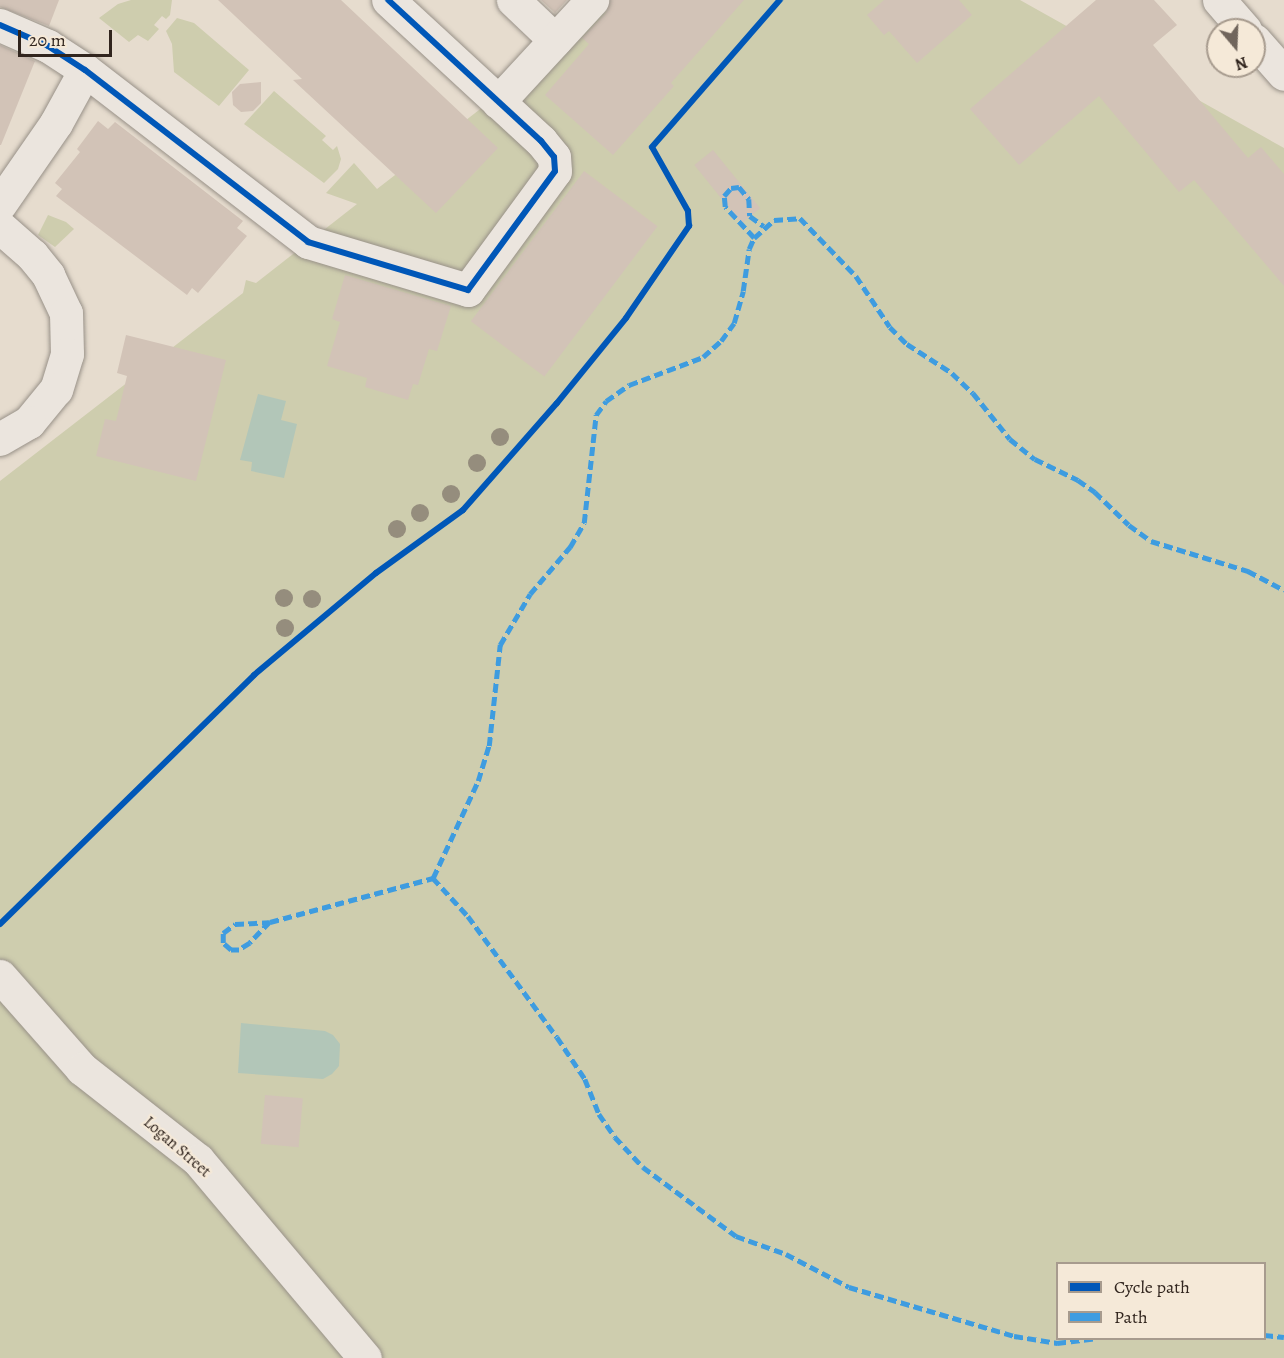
<!DOCTYPE html>
<html>
<head>
<meta charset="utf-8">
<style>
	body { margin:0 }
	#map { position:relative; width:1284px; height:1358px; overflow:hidden; background:#e6dcce; font-family:Alegreya,serif }
	div>[style] { position:absolute }
	.green>* { inset:0; background:#cecdae }
	.water>* { inset:0; background:#b2c6b8 }
	.building>* { inset:0; background:#d2c3b7; transform-origin:0 0 }
	.roads { filter:drop-shadow(0 0 2px #989188) drop-shadow(0 0 2px #989188) }
	.minor>* { height:33px; margin:-16.5px; padding:0 16.5px; transform-origin:16.5px; border-radius:16.5px; background:#ebe5de }
	.quiet>* { height:4.5px; margin-top:-2.25px; transform-origin:0; background:repeating-linear-gradient(90deg,#3e9ce0 0 9px,transparent 0 13.5px) }
	.cycleway>* { height:6px; margin:-3px; padding:0 3px; transform-origin:3px; border-radius:3px; background:#0057b8 }
	.trees>* { width:18px; height:18px; margin:-9px; border-radius:50%; background:#958d7d }
	span { translate:-50% -50%; white-space:nowrap; text-align:center; line-height:1.15; -webkit-text-stroke:4.5px #f5e9d8; paint-order:stroke }
	.street-label { font-size:16px; color:#31251e }
	.legend { position:absolute; left:1056px; top:1262px; width:210px; height:78px; box-sizing:border-box; background:#f5e9d8; border:2px solid #a79b8e; margin:0; padding:8px 10px; list-style:none; font-size:18px; color:#31251e }
	.legend li { display:flex; align-items:center; gap:12px; height:30px }
	.legend b { width:30px; border:2px solid #a79b8e }
	.north { position:absolute; left:1206px; top:18px; width:60px; height:60px; box-sizing:border-box; background:#f5e9d8; border:2px solid #a79b8e; border-radius:50%; rotate:161deg; font-size:16px; font-weight:700; line-height:24px; text-align:center; color:#31251e }
	.north::after { content:''; display:block; margin:auto; width:21px; height:27px; background:#70655c; clip-path:polygon(50% 0,100% 100%,50% 72%,0 100%) }
	.scale { position:absolute; left:18px; top:30px; width:94px; height:27px; box-sizing:border-box; border:3px solid #31251e; border-top:0; padding-left:8px; font-size:18px; line-height:21px; white-space:nowrap; color:#31251e; -webkit-text-stroke:4px #f5e9d8; paint-order:stroke }
</style>
</head>
<body>
<div id="map">
	<div class="green">
		<div style="clip-path:polygon(131px 0,172px 0,170px 15px,166px 19px,162px 16px,154px 25px,159px 29px,148px 41px,138px 35px,129px 42px,99px 18px,118px 4px)"></div>
		<div style="clip-path:polygon(evenodd,621px 0,1020px 0,1284px 148px,1284px 1358px,0 1358px,0 481px,243px 293px,246px 280px,256px 283px,357px 204px,326px 193px,354px 163px,377px 189px,621px 0,1058px 1264px,1264px 1264px,1264px 1338px,1058px 1338px,1058px 1264px)"></div>
		<div style="clip-path:polygon(177px 18px,194px 23px,249px 70px,219px 106px,174px 72px,172px 44px,166px 31px)"></div>
		<div style="clip-path:polygon(274px 91px,326px 136px,322px 140px,333px 150px,337px 146px,341px 159px,338px 169px,324px 183px,244px 124px)"></div>
		<div style="clip-path:polygon(48px 215px,66px 222px,74px 229px,55px 247px,38px 235px)"></div>
	</div>
	<div class="water">
		<div style="clip-path:polygon(258px 394px,286px 401px,281px 420px,297px 424px,284px 478px,251px 471px,252px 462px,240px 460px)"></div>
		<div style="clip-path:polygon(241px 1023px,325px 1031px,333px 1035px,340px 1044px,339px 1066px,332px 1074px,323px 1079px,238px 1073px)"></div>
	</div>
	<div class="building">
		<div style="clip-path:polygon(0 0,59px 0,49px 26px,0 7px)"></div>
		<div style="clip-path:polygon(218px 0,341px 0,498px 148px,436px 213px,293px 80px,302px 79px)"></div>
		<div style="clip-path:polygon(541px 0,567px 0,555px 13px)"></div>
		<div style="clip-path:polygon(610px 0,744px 0,671px 83px,674px 86px,613px 155px,545px 95px,589px 44px,582px 38px,606px 13px)"></div>
		<div style="clip-path:polygon(884px 0,959px 0,972px 15px,917px 63px,889px 31px,884px 35px,867px 15px)"></div>
		<div style="clip-path:polygon(1096px 0,1154px 0,1177px 25px,1153px 45px,1248px 158px,1261px 147px,1284px 174px,1284px 286px,1194px 180px,1179px 192px,1099px 96px,1019px 165px,970px 109px)"></div>
		<div style="clip-path:polygon(0 45px,35px 61px,1px 145px,0 145px)"></div>
		<div style="clip-path:polygon(261px 82px,261px 103px,253px 111px,241px 112px,233px 105px,232px 92px,240px 84px)"></div>
		<div style="clip-path:polygon(98px 121px,108px 129px,115px 122px,243px 221px,237px 228px,247px 236px,198px 293px,192px 288px,187px 295px,56px 196px,62px 189px,55px 183px,80px 152px,77px 149px)"></div>
		<div style="left:713px;top:150px;width:75px;height:24px;rotate:51deg"></div>
		<div style="left:584px;top:171px;width:92px;height:188px;rotate:37deg"></div>
		<div style="clip-path:polygon(345px 275px,451px 306px,437px 351px,429px 349px,418px 385px,413px 384px,408px 400px,365px 387px,367px 378px,327px 366px,340px 322px,332px 319px)"></div>
		<div style="clip-path:polygon(126px 335px,226px 360px,196px 481px,96px 456px,105px 419px,116px 421px,127px 376px,117px 373px)"></div>
		<div style="left:265px;top:1095px;width:38px;height:49px;rotate:5deg"></div>
	</div>
	<div class="roads">
		<div class="minor">
			<div style="left:513px;top:0;width:58px;rotate:43.6deg"></div>
			<div style="left:1219px;top:0;width:40px;rotate:49deg"></div>
			<div style="left:0;top:25px;width:52px;rotate:23.6deg"></div>
			<div style="left:48px;top:46px;width:44px;rotate:33deg"></div>
			<div style="left:85px;top:70px;width:282px;rotate:37.6deg"></div>
			<div style="left:308px;top:242px;width:167px;rotate:16.7deg"></div>
			<div style="left:468px;top:290px;width:147px;rotate:-53.8deg"></div>
			<div style="left:555px;top:171px;width:14px;rotate:-94deg"></div>
			<div style="left:554px;top:157px;width:21px;rotate:-129deg"></div>
			<div style="left:541px;top:141px;width:208px;rotate:-137.3deg"></div>
			<div style="left:1254px;top:40px;width:45px;rotate:48.6deg"></div>
			<div style="left:498px;top:102px;width:139px;rotate:-47.3deg"></div>
			<div style="left:0;top:204px;width:98px;rotate:-55.3deg"></div>
			<div style="left:56px;top:123px;width:60px;rotate:-61.3deg"></div>
			<div style="left:0;top:227px;width:43px;rotate:41.2deg"></div>
			<div style="left:32px;top:255px;width:26px;rotate:51deg"></div>
			<div style="left:48px;top:275px;width:42px;rotate:64.7deg"></div>
			<div style="left:66px;top:313px;width:41px;rotate:88.6deg"></div>
			<div style="left:67px;top:354px;width:37px;rotate:107deg"></div>
			<div style="left:56px;top:389px;width:43px;rotate:129.3deg"></div>
			<div style="left:29px;top:422px;width:34px;rotate:150deg"></div>
			<div style="left:0;top:976px;width:124px;rotate:48.6deg"></div>
			<div style="left:82px;top:1069px;width:147px;rotate:38.1deg"></div>
			<div style="left:198px;top:1160px;width:259px;rotate:49.9deg"></div>
		</div>
	</div>
	<div class="quiet">
		<div style="left:754px;top:238px;width:42px;rotate:-133.1deg"></div>
		<div style="left:725px;top:207px;width:11px;rotate:-95deg"></div>
		<div style="left:724px;top:196px;width:11px;rotate:-49deg"></div>
		<div style="left:731px;top:188px;width:8px;rotate:-7deg"></div>
		<div style="left:739px;top:187px;width:16px;rotate:50deg"></div>
		<div style="left:749px;top:199px;width:17px;rotate:87deg"></div>
		<div style="left:750px;top:216px;width:17px;rotate:36deg"></div>
		<div style="left:433px;top:878px;width:107px;rotate:-65.1deg"></div>
		<div style="left:478px;top:781px;width:37px;rotate:-73deg"></div>
		<div style="left:489px;top:746px;width:102px;rotate:-83.8deg"></div>
		<div style="left:500px;top:645px;width:59px;rotate:-59.5deg"></div>
		<div style="left:530px;top:594px;width:62px;rotate:-49.6deg"></div>
		<div style="left:570px;top:547px;width:28px;rotate:-60deg"></div>
		<div style="left:584px;top:523px;width:109px;rotate:-83.7deg"></div>
		<div style="left:596px;top:415px;width:17px;rotate:-54deg"></div>
		<div style="left:606px;top:401px;width:28px;rotate:-35deg"></div>
		<div style="left:629px;top:385px;width:79px;rotate:-20.7deg"></div>
		<div style="left:703px;top:357px;width:24px;rotate:-42deg"></div>
		<div style="left:721px;top:341px;width:22px;rotate:-54deg"></div>
		<div style="left:734px;top:323px;width:33px;rotate:-74deg"></div>
		<div style="left:743px;top:291px;width:42px;rotate:-81.9deg"></div>
		<div style="left:749px;top:249px;width:12px;rotate:-66deg"></div>
		<div style="left:754px;top:238px;width:27px;rotate:-42deg"></div>
		<div style="left:774px;top:220px;width:26px;rotate:-4deg"></div>
		<div style="left:800px;top:218px;width:81px;rotate:46deg"></div>
		<div style="left:856px;top:276px;width:61px;rotate:56.3deg"></div>
		<div style="left:890px;top:327px;width:24px;rotate:45deg"></div>
		<div style="left:907px;top:344px;width:54px;rotate:32.8deg"></div>
		<div style="left:952px;top:373px;width:29px;rotate:44deg"></div>
		<div style="left:973px;top:393px;width:59px;rotate:51.2deg"></div>
		<div style="left:1010px;top:439px;width:32px;rotate:39deg"></div>
		<div style="left:1035px;top:459px;width:48px;rotate:26deg"></div>
		<div style="left:1078px;top:480px;width:21px;rotate:35deg"></div>
		<div style="left:1095px;top:492px;width:47px;rotate:44.1deg"></div>
		<div style="left:1129px;top:525px;width:27px;rotate:36deg"></div>
		<div style="left:1151px;top:541px;width:102px;rotate:17.2deg"></div>
		<div style="left:1248px;top:571px;width:41px;rotate:27.8deg"></div>
		<div style="left:433px;top:878px;width:52px;rotate:47.4deg"></div>
		<div style="left:468px;top:916px;width:150px;rotate:53.7deg"></div>
		<div style="left:557px;top:1037px;width:50px;rotate:56.3deg"></div>
		<div style="left:585px;top:1079px;width:38px;rotate:68deg"></div>
		<div style="left:599px;top:1114px;width:28px;rotate:55deg"></div>
		<div style="left:615px;top:1137px;width:41px;rotate:47deg"></div>
		<div style="left:643px;top:1167px;width:116px;rotate:36.6deg"></div>
		<div style="left:736px;top:1236px;width:53px;rotate:19.8deg"></div>
		<div style="left:786px;top:1254px;width:71px;rotate:27.6deg"></div>
		<div style="left:849px;top:1287px;width:172px;rotate:16.5deg"></div>
		<div style="left:1014px;top:1336px;width:44px;rotate:9.2deg"></div>
		<div style="left:1057px;top:1343px;width:39px;rotate:-7deg"></div>
		<div style="left:270px;top:922px;width:29px;rotate:134deg"></div>
		<div style="left:250px;top:943px;width:13px;rotate:148deg"></div>
		<div style="left:239px;top:950px;width:8px;rotate:180deg"></div>
		<div style="left:231px;top:950px;width:11px;rotate:-139deg"></div>
		<div style="left:223px;top:943px;width:10px;rotate:-90deg"></div>
		<div style="left:223px;top:933px;width:15px;rotate:-37deg"></div>
		<div style="left:235px;top:924px;width:35px;rotate:-3deg"></div>
		<div style="left:270px;top:922px;width:169px;rotate:-15.1deg"></div>
		<div style="left:1264px;top:1335px;width:20px;rotate:6deg"></div>
	</div>
	<div class="cycleway">
		<div style="left:0;top:25px;width:52px;rotate:23.6deg"></div>
		<div style="left:48px;top:46px;width:44px;rotate:33deg"></div>
		<div style="left:85px;top:70px;width:282px;rotate:37.6deg"></div>
		<div style="left:308px;top:242px;width:167px;rotate:16.7deg"></div>
		<div style="left:468px;top:290px;width:147px;rotate:-53.8deg"></div>
		<div style="left:555px;top:171px;width:14px;rotate:-94deg"></div>
		<div style="left:554px;top:157px;width:21px;rotate:-129deg"></div>
		<div style="left:541px;top:141px;width:208px;rotate:-137.3deg"></div>
		<div style="left:0;top:924px;width:356px;rotate:-44.4deg"></div>
		<div style="left:254px;top:675px;width:159px;rotate:-39.9deg"></div>
		<div style="left:376px;top:573px;width:107px;rotate:-35.9deg"></div>
		<div style="left:463px;top:510px;width:142px;rotate:-48.7deg"></div>
		<div style="left:557px;top:403px;width:109px;rotate:-50.9deg"></div>
		<div style="left:626px;top:318px;width:112px;rotate:-55.6deg"></div>
		<div style="left:689px;top:226px;width:15px;rotate:-94deg"></div>
		<div style="left:688px;top:211px;width:73px;rotate:-119.4deg"></div>
		<div style="left:652px;top:147px;width:195px;rotate:-49deg"></div>
	</div>
	<div class="trees">
		<div style="left:500px;top:437px"></div>
		<div style="left:477px;top:463px"></div>
		<div style="left:451px;top:494px"></div>
		<div style="left:420px;top:513px"></div>
		<div style="left:397px;top:529px"></div>
		<div style="left:284px;top:598px"></div>
		<div style="left:312px;top:599px"></div>
		<div style="left:285px;top:628px"></div>
	</div>
	<div class="street-label">
		<span style="left:177px;top:1147px;rotate:41deg">Logan Street</span>
	</div>
	<ul class="legend">
	<li><b style="height:8px;background:#0057b8"></b>Cycle path</li>
	<li><b style="height:8px;background:#3e9ce0"></b>Path</li>
	</ul>
	<div class="north">N</div>
	<div class="scale">20 m</div>
</div>
</body>
</html>
